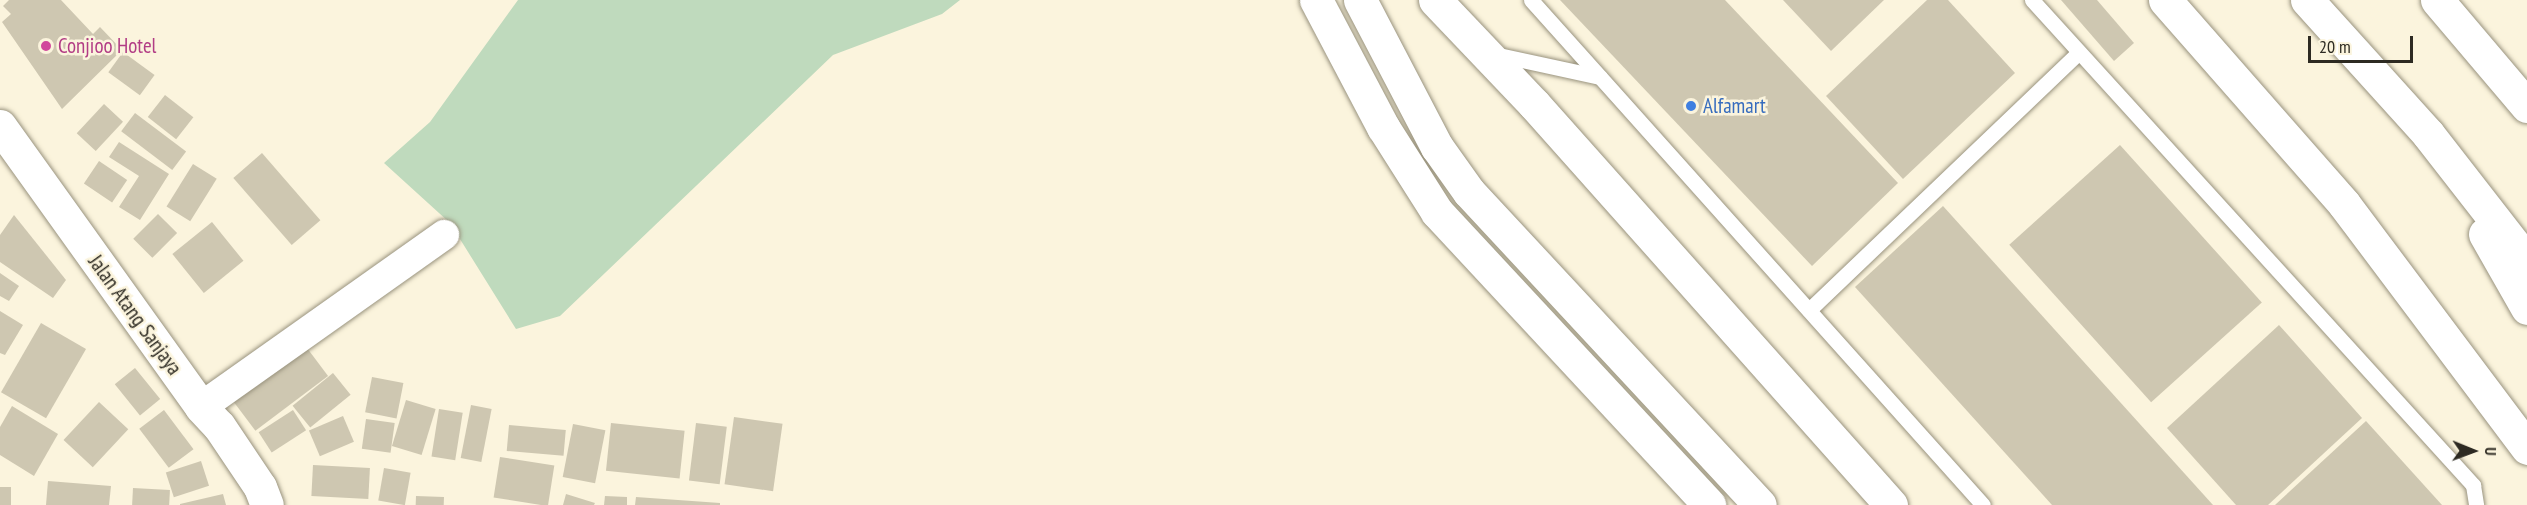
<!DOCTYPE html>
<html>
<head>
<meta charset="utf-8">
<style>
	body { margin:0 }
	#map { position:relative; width:2527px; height:505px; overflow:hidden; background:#fbf4dd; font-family:"PT Sans Narrow",sans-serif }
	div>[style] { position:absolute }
	.green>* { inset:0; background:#bfdabd }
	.building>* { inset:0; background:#cec7b1; transform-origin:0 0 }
	.roads { filter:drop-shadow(0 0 2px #99937e) drop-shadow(0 0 2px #99937e) }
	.lane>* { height:15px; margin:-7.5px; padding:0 7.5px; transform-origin:7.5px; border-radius:7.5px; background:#fff }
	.street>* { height:30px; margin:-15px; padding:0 15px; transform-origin:15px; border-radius:15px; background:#fff }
	.secondary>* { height:33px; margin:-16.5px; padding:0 16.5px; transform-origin:16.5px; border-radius:16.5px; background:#fff }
	.highway>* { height:33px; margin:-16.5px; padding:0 16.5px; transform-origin:16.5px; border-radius:16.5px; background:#fff }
	.dots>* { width:16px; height:16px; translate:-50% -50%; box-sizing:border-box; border:3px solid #fbf4dd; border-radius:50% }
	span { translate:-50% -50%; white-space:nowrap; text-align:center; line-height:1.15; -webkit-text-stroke:5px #fbf4dd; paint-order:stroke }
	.hotel-label { font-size:21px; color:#b23c85 }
	.left { translate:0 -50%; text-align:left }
	.shop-label { font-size:21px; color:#366cbe }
	.street-label { font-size:21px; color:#2d2a22 }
	.north { position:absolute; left:2443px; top:421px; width:60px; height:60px; -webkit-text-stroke:4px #fbf4dd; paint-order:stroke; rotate:91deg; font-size:16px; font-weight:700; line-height:24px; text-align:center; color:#2d2a22 }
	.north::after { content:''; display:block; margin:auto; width:21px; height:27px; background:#2d2a22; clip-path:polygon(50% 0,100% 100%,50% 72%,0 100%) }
	.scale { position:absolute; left:2308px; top:36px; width:105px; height:27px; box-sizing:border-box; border:3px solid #2d2a22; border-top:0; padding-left:8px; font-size:18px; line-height:21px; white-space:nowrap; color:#2d2a22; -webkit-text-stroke:4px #fbf4dd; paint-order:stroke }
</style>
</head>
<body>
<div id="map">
	<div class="green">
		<div style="clip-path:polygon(518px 0,960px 0,942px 14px,833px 55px,560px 316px,516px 329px,450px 223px,384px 163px,430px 122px)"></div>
	</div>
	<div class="building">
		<div style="clip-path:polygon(9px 0,61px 0,93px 34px,100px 27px,122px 50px,62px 109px,2px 22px,11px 14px,3px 6px)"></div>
		<div style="clip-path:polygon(1560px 0,1725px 0,1898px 183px,1812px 266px)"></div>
		<div style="clip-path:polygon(1783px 0,1884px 0,1831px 51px)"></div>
		<div style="clip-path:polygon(1927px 0,1948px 0,2015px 73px,1903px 179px,1826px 96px)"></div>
		<div style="clip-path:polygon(2061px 0,2097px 0,2134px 43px,2114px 61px)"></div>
		<div style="left:123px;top:52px;width:39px;height:25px;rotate:36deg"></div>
		<div style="left:165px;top:95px;width:36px;height:28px;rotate:38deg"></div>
		<div style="left:104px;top:104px;width:26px;height:40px;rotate:43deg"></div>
		<div style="left:135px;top:113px;width:64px;height:23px;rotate:37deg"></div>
		<div style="clip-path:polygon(119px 142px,169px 174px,140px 220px,119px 207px,139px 176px,109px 157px)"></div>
		<div style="left:2120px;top:145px;width:212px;height:149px;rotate:48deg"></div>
		<div style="left:262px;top:153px;width:89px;height:38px;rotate:49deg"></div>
		<div style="left:99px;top:161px;width:34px;height:27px;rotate:34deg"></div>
		<div style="left:193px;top:164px;width:28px;height:50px;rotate:32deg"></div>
		<div style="clip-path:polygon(1943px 206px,2213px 505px,2052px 505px,1855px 287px)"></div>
		<div style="left:158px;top:214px;width:27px;height:35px;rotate:45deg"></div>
		<div style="clip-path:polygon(14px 215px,66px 280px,53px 298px,0 262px,0 235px)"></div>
		<div style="left:212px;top:222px;width:50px;height:51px;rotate:51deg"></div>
		<div style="clip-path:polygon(0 273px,19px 286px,9px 301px,0 296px)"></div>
		<div style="clip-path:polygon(0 311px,23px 325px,5px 355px,0 353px)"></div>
		<div style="left:41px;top:323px;width:52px;height:80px;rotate:30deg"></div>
		<div style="clip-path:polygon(2279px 325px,2362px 418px,2268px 505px,2236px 505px,2167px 428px)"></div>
		<div style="left:301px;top:340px;width:45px;height:91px;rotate:53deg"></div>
		<div style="left:135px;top:368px;width:40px;height:26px;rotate:51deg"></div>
		<div style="left:333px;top:373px;width:28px;height:52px;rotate:51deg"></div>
		<div style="left:372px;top:377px;width:32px;height:36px;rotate:11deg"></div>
		<div style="left:406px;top:400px;width:31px;height:48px;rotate:17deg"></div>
		<div style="left:99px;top:402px;width:40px;height:52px;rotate:43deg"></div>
		<div style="left:471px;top:405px;width:21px;height:54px;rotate:11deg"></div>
		<div style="clip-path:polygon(12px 406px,58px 434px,34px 476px,0 455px,0 427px)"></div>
		<div style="left:439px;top:409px;width:24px;height:48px;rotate:9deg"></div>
		<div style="left:164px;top:410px;width:49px;height:31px;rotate:53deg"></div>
		<div style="left:293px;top:410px;width:24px;height:41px;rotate:57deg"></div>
		<div style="left:343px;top:416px;width:28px;height:37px;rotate:67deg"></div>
		<div style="left:734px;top:417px;width:49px;height:68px;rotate:8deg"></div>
		<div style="left:366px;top:419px;width:29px;height:30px;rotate:8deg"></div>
		<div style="clip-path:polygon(2366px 421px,2442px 505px,2275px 505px)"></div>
		<div style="left:611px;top:423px;width:74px;height:48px;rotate:6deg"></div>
		<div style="left:696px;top:423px;width:31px;height:58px;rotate:7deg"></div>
		<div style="left:573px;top:424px;width:33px;height:54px;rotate:11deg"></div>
		<div style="left:509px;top:425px;width:57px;height:26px;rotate:5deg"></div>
		<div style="left:500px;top:457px;width:55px;height:41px;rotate:9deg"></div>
		<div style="left:201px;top:461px;width:26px;height:37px;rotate:72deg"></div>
		<div style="left:313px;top:465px;width:57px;height:31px;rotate:3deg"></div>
		<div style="left:384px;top:468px;width:27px;height:33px;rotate:10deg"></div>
		<div style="clip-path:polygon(48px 481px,111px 486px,109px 505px,46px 505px)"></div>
		<div style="left:0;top:487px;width:11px;height:18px"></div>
		<div style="left:133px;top:488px;width:37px;height:17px;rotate:3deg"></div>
		<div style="clip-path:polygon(223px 494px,226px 505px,180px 505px,180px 504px)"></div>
		<div style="clip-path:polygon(566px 494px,595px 503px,594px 505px,563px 505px)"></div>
		<div style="left:416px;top:496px;width:28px;height:9px;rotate:2deg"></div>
		<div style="clip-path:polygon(605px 496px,627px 497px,627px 505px,604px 505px)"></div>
		<div style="clip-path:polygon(636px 497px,720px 503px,720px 505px,635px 505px)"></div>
	</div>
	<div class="roads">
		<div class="lane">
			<div style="left:1531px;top:0;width:103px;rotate:48.1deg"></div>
			<div style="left:2032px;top:0;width:656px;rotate:47.72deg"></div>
			<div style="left:2473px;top:485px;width:20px;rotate:81deg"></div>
			<div style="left:1494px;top:54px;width:108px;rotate:12.2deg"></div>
			<div style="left:1600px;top:77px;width:574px;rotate:48.18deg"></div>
			<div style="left:1809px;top:310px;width:373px;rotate:-43.7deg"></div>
		</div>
		<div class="street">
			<div style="left:201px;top:407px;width:298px;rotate:-35.3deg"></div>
		</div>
		<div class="secondary">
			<div style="left:1316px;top:0;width:144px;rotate:62.2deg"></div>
			<div style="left:1383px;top:127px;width:101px;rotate:57.6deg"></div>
			<div style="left:1437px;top:212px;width:400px;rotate:47.1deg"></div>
			<div style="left:1360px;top:0;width:166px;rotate:62.4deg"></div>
			<div style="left:1437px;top:147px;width:55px;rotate:54.6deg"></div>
			<div style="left:1469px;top:192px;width:427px;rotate:47.1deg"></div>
			<div style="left:0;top:126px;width:345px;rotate:54.4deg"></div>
			<div style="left:201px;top:407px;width:26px;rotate:47deg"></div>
			<div style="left:219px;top:426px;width:73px;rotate:56.1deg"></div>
			<div style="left:260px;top:487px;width:19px;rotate:69deg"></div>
		</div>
		<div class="highway">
			<div style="left:1435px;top:0;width:144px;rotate:46.4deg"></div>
			<div style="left:1534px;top:104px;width:537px;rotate:48.32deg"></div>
			<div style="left:2165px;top:0;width:271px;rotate:48.7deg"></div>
			<div style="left:2344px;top:204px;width:305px;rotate:53.1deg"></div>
			<div style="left:2307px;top:0;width:181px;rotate:47.9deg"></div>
			<div style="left:2428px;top:134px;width:161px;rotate:52.1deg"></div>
			<div style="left:2437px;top:0;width:139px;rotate:49.7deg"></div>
			<div style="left:2485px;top:234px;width:85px;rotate:60.4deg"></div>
		</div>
	</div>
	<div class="dots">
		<div style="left:46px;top:46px;background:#d1479c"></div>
		<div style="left:1691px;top:106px;background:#3f7fe0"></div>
	</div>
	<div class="hotel-label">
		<span class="left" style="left:58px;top:46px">Conjioo Hotel</span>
	</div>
	<div class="shop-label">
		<span class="left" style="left:1703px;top:106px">Alfamart</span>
	</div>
	<div class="street-label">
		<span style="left:135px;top:315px;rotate:54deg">Jalan Atang Sanjaya</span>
	</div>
	<div class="north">U</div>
	<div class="scale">20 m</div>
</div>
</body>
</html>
